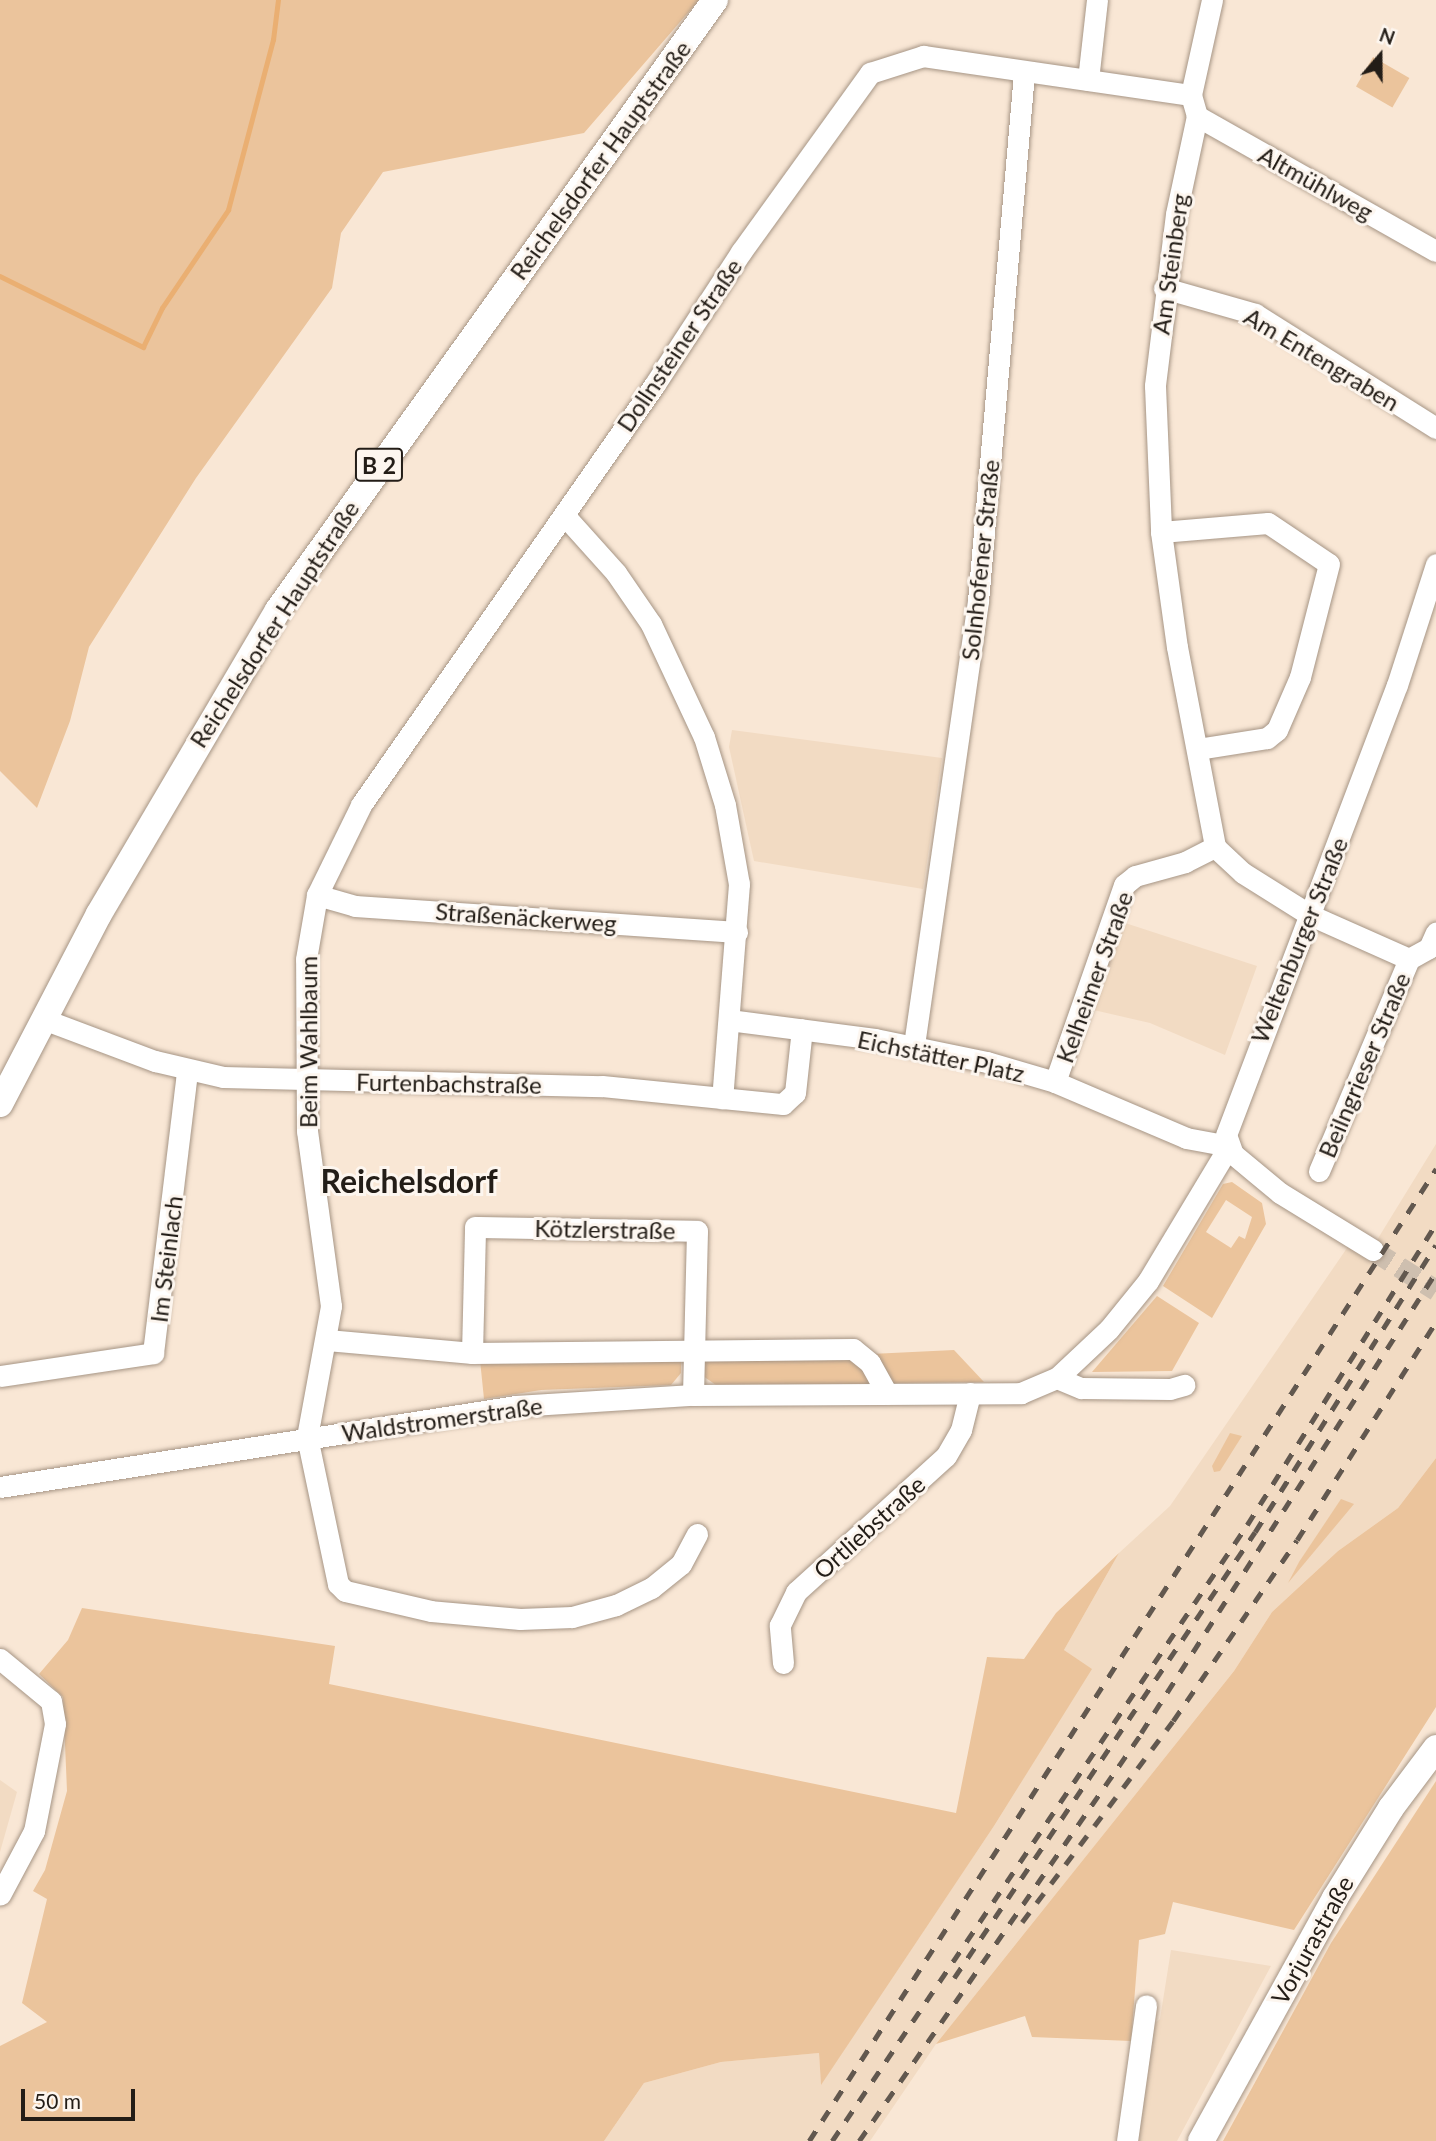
<!DOCTYPE html>
<html>
<head>
<meta charset="utf-8">
<style>
	body { margin:0 }
	#map { position:relative; width:1436px; height:2141px; overflow:hidden; background:#f9e7d5; font-family:Lato,sans-serif }
	div>[style] { position:absolute }
	.built>* { inset:0; background:#f2dbc3 }
	.green>* { inset:0; background:#ebc49c; transform-origin:0 0 }
	.stream>* { height:4.5px; margin:-2.25px; padding:0 2.25px; transform-origin:2.25px; border-radius:2.25px; background:#eaaf72 }
	.minor-tunnel>* { height:21px; margin-top:-10.5px; transform-origin:0; background:repeating-linear-gradient(90deg,#cebfaf 0 21px,transparent 0 31px) }
	.roads { filter:drop-shadow(0 0 2px #a69585) drop-shadow(0 0 2px #a69585) }
	.minor>* { height:21px; margin:-10.5px; padding:0 10.5px; transform-origin:10.5px; border-radius:10.5px; background:#fff }
	.major>* { height:26px; margin:-13px; padding:0 13px; transform-origin:13px; border-radius:13px; background:#fff }
	.rail>* { height:4.5px; margin-top:-2.25px; transform-origin:0; background:repeating-linear-gradient(90deg,#62584f 0 12px,transparent 0 24px) }
	span { translate:-50% -50%; white-space:nowrap; text-align:center; line-height:1.15; -webkit-text-stroke:6px #fdf6ef; paint-order:stroke }
	.shield-label span { padding:2px 5px; background:#fdf6ef; border:2px solid; border-radius:5px; -webkit-text-stroke-width:0 }
	.shield-label { font-size:23px; color:#231d17; font-weight:700 }
	.street-label { font-size:24px; color:#231d17 }
	.district-label { font-size:32px; color:#231d17; font-weight:700 }
	.north { position:absolute; left:1345px; top:21px; width:70px; height:70px; -webkit-text-stroke:5px #fdf6ef; paint-order:stroke; rotate:20deg; font-size:19px; font-weight:700; line-height:28px; text-align:center; color:#231d17 }
	.north::after { content:''; display:block; margin:auto; width:24px; height:32px; background:#231d17; clip-path:polygon(50% 0,100% 100%,50% 72%,0 100%) }
	.scale { position:absolute; left:21px; top:2089px; width:114px; height:32px; box-sizing:border-box; border:4px solid #231d17; border-top:0; padding-left:9px; font-size:21px; line-height:24px; white-space:nowrap; color:#231d17; -webkit-text-stroke:5px #fdf6ef; paint-order:stroke }
</style>
</head>
<body>
<div id="map">
	<div class="built">
		<div style="clip-path:polygon(732px 730px,942px 758px,923px 889px,754px 861px,729px 747px)"></div>
		<div style="clip-path:polygon(1116px 920px,1257px 966px,1225px 1055px,1150px 1023px,1085px 1008px)"></div>
		<div style="clip-path:polygon(1436px 1144px,1436px 1458px,1398px 1508px,1338px 1551px,1272px 1612px,1234px 1671px,936px 2044px,870px 2141px,604px 2141px,644px 2083px,721px 2062px,819px 2053px,821px 2084px,994px 1826px,1091px 1669px,1064px 1650px,1119px 1553px,1170px 1506px,1358px 1232px,1377px 1240px)"></div>
		<div style="clip-path:polygon(0 1780px,17px 1792px,0 1852px)"></div>
		<div style="clip-path:polygon(1171px 1950px,1271px 1966px,1177px 2141px,1137px 2141px,1154px 2024px,1160px 2019px)"></div>
	</div>
	<div class="green">
		<div style="clip-path:polygon(0 0,699px 0,584px 133px,383px 172px,341px 233px,332px 288px,196px 478px,89px 647px,70px 721px,37px 808px,0 771px)"></div>
		<div style="left:1373px;top:57px;width:42px;height:34px;rotate:30deg"></div>
		<div style="clip-path:polygon(evenodd,1232px 1182px,1262px 1203px,1266px 1224px,1212px 1318px,1163px 1286px,1223px 1184px,1232px 1182px,1226px 1200px,1252px 1217px,1245px 1239px,1239px 1236px,1231px 1248px,1206px 1232px,1226px 1200px)"></div>
		<div style="clip-path:polygon(1157px 1296px,1199px 1323px,1172px 1371px,1092px 1372px)"></div>
		<div style="clip-path:polygon(954px 1350px,984px 1382px,892px 1383px,871px 1354px)"></div>
		<div style="clip-path:polygon(850px 1354px,876px 1384px,716px 1385px,703px 1376px,703px 1355px)"></div>
		<div style="clip-path:polygon(681px 1355px,681px 1373px,671px 1385px,541px 1390px,484px 1399px,480px 1360px)"></div>
		<div style="clip-path:polygon(1230px 1433px,1242px 1436px,1220px 1471px,1214px 1472px,1212px 1466px)"></div>
		<div style="clip-path:polygon(1436px 1458px,1436px 1707px,1294px 1930px,1173px 1902px,1165px 1934px,1139px 1940px,1131px 2041px,1032px 2037px,1025px 2016px,936px 2044px,1234px 1671px,1272px 1612px,1338px 1551px,1398px 1508px)"></div>
		<div style="clip-path:polygon(1341px 1499px,1354px 1504px,1288px 1583px,1299px 1562px)"></div>
		<div style="clip-path:polygon(1119px 1553px,1064px 1650px,1092px 1669px,994px 1826px,821px 2085px,819px 2053px,721px 2062px,644px 2083px,604px 2141px,0 2141px,0 2046px,47px 2022px,22px 2003px,47px 1899px,33px 1891px,45px 1870px,67px 1791px,63px 1697px,39px 1674px,68px 1640px,82px 1608px,335px 1646px,329px 1684px,956px 1813px,987px 1657px,1024px 1659px,1056px 1613px)"></div>
		<div style="clip-path:polygon(1436px 1781px,1436px 2141px,1223px 2141px,1331px 1943px)"></div>
	</div>
	<div class="stream">
		<div style="left:0;top:276px;width:160px;rotate:26.4deg"></div>
		<div style="left:143px;top:347px;width:43px;rotate:-64deg"></div>
		<div style="left:162px;top:308px;width:118px;rotate:-56deg"></div>
		<div style="left:228px;top:210px;width:176px;rotate:-75.2deg"></div>
		<div style="left:273px;top:40px;width:40px;rotate:-82.9deg"></div>
	</div>
	<div class="minor-tunnel">
		<div style="left:1373px;top:1250px;width:75px;rotate:32.4deg"></div>
	</div>
	<div class="roads">
		<div class="minor">
			<div style="left:1212px;top:0;width:97px;rotate:102.5deg"></div>
			<div style="left:1191px;top:95px;width:22px;rotate:74deg"></div>
			<div style="left:1197px;top:116px;width:100px;rotate:102.1deg"></div>
			<div style="left:1176px;top:214px;width:173px;rotate:97deg"></div>
			<div style="left:1155px;top:386px;width:146px;rotate:87.6deg"></div>
			<div style="left:1161px;top:532px;width:116px;rotate:82.1deg"></div>
			<div style="left:1177px;top:647px;width:204px;rotate:79.2deg"></div>
			<div style="left:1215px;top:847px;width:38px;rotate:43deg"></div>
			<div style="left:1243px;top:873px;width:79px;rotate:32.1deg"></div>
			<div style="left:1310px;top:915px;width:108px;rotate:24deg"></div>
			<div style="left:1088px;top:80px;width:81px;rotate:-83.6deg"></div>
			<div style="left:1197px;top:116px;width:274px;rotate:29.5deg"></div>
			<div style="left:1164px;top:288px;width:95px;rotate:15.9deg"></div>
			<div style="left:1255px;top:314px;width:214px;rotate:32.2deg"></div>
			<div style="left:564px;top:515px;width:78px;rotate:48.1deg"></div>
			<div style="left:616px;top:573px;width:62px;rotate:55.5deg"></div>
			<div style="left:651px;top:624px;width:125px;rotate:64.9deg"></div>
			<div style="left:704px;top:737px;width:71px;rotate:72.8deg"></div>
			<div style="left:725px;top:805px;width:80px;rotate:80deg"></div>
			<div style="left:739px;top:884px;width:215px;rotate:94.5deg"></div>
			<div style="left:1161px;top:532px;width:107px;rotate:-4.8deg"></div>
			<div style="left:1268px;top:523px;width:73px;rotate:33.9deg"></div>
			<div style="left:1329px;top:564px;width:117px;rotate:104.4deg"></div>
			<div style="left:1300px;top:677px;width:58px;rotate:113.5deg"></div>
			<div style="left:1277px;top:730px;width:13px;rotate:141deg"></div>
			<div style="left:1267px;top:738px;width:70px;rotate:170.9deg"></div>
			<div style="left:317px;top:895px;width:40px;rotate:16deg"></div>
			<div style="left:355px;top:906px;width:383px;rotate:3.9deg"></div>
			<div style="left:43px;top:1019px;width:120px;rotate:20.6deg"></div>
			<div style="left:155px;top:1061px;width:70px;rotate:13.2deg"></div>
			<div style="left:223px;top:1077px;width:379px;rotate:1.4deg"></div>
			<div style="left:602px;top:1086px;width:182px;rotate:5.7deg"></div>
			<div style="left:783px;top:1104px;width:16px;rotate:-43deg"></div>
			<div style="left:795px;top:1093px;width:64px;rotate:-83.8deg"></div>
			<div style="left:729px;top:1020px;width:147px;rotate:7.4deg"></div>
			<div style="left:875px;top:1039px;width:114px;rotate:11.6deg"></div>
			<div style="left:987px;top:1062px;width:71px;rotate:16.4deg"></div>
			<div style="left:1055px;top:1082px;width:142px;rotate:23.1deg"></div>
			<div style="left:1186px;top:1138px;width:44px;rotate:10.5deg"></div>
			<div style="left:914px;top:1045px;width:449px;rotate:-81.8deg"></div>
			<div style="left:978px;top:601px;width:530px;rotate:-85.02deg"></div>
			<div style="left:1055px;top:1082px;width:209px;rotate:-70.7deg"></div>
			<div style="left:1124px;top:885px;width:14px;rotate:-39deg"></div>
			<div style="left:1135px;top:876px;width:52px;rotate:-15.6deg"></div>
			<div style="left:1185px;top:862px;width:34px;rotate:-27deg"></div>
			<div style="left:1319px;top:1171px;width:230px;rotate:-67deg"></div>
			<div style="left:1409px;top:959px;width:23px;rotate:-29deg"></div>
			<div style="left:1429px;top:948px;width:17px;rotate:-66deg"></div>
			<div style="left:1373px;top:1250px;width:109px;rotate:-148.5deg"></div>
			<div style="left:1280px;top:1193px;width:61px;rotate:-140.3deg"></div>
			<div style="left:1233px;top:1154px;width:20px;rotate:-110deg"></div>
			<div style="left:1226px;top:1135px;width:481px;rotate:-69.2deg"></div>
			<div style="left:1397px;top:685px;width:127px;rotate:-72.1deg"></div>
			<div style="left:327px;top:1340px;width:146px;rotate:5.1deg"></div>
			<div style="left:472px;top:1353px;width:381px;rotate:-0.6deg"></div>
			<div style="left:853px;top:1349px;width:22px;rotate:39deg"></div>
			<div style="left:870px;top:1363px;width:35px;rotate:61deg"></div>
			<div style="left:472px;top:1353px;width:126px;rotate:-88.6deg"></div>
			<div style="left:475px;top:1227px;width:222px;rotate:1deg"></div>
			<div style="left:697px;top:1231px;width:164px;rotate:91.4deg"></div>
			<div style="left:0;top:1376px;width:155px;rotate:-8.5deg"></div>
			<div style="left:153px;top:1353px;width:285px;rotate:-83.1deg"></div>
			<div style="left:1057px;top:1378px;width:26px;rotate:23deg"></div>
			<div style="left:1081px;top:1388px;width:89px;rotate:0.6deg"></div>
			<div style="left:1170px;top:1389px;width:15px;rotate:-16deg"></div>
			<div style="left:0;top:1487px;width:522px;rotate:-8.92deg"></div>
			<div style="left:516px;top:1406px;width:177px;rotate:-3.6deg"></div>
			<div style="left:693px;top:1395px;width:328px;rotate:-0.3deg"></div>
			<div style="left:1021px;top:1393px;width:39px;rotate:-23deg"></div>
			<div style="left:1057px;top:1378px;width:71px;rotate:-43.3deg"></div>
			<div style="left:1109px;top:1329px;width:62px;rotate:-50.9deg"></div>
			<div style="left:1148px;top:1281px;width:157px;rotate:-59deg"></div>
			<div style="left:697px;top:1534px;width:34px;rotate:118deg"></div>
			<div style="left:681px;top:1564px;width:38px;rotate:141deg"></div>
			<div style="left:651px;top:1588px;width:39px;rotate:154deg"></div>
			<div style="left:616px;top:1605px;width:46px;rotate:164.7deg"></div>
			<div style="left:572px;top:1617px;width:52px;rotate:177.8deg"></div>
			<div style="left:520px;top:1619px;width:89px;rotate:-174.9deg"></div>
			<div style="left:431px;top:1611px;width:88px;rotate:-166.9deg"></div>
			<div style="left:345px;top:1591px;width:10px;rotate:-135deg"></div>
			<div style="left:338px;top:1584px;width:150px;rotate:-101.9deg"></div>
			<div style="left:307px;top:1437px;width:133px;rotate:-79.6deg"></div>
			<div style="left:331px;top:1306px;width:177px;rotate:-97.8deg"></div>
			<div style="left:307px;top:1131px;width:172px;rotate:-90.3deg"></div>
			<div style="left:306px;top:959px;width:65px;rotate:-80.2deg"></div>
			<div style="left:317px;top:895px;width:100px;rotate:-63.9deg"></div>
			<div style="left:361px;top:805px;width:513px;rotate:-55.07deg"></div>
			<div style="left:655px;top:384px;width:158px;rotate:-56.9deg"></div>
			<div style="left:741px;top:252px;width:221px;rotate:-54.2deg"></div>
			<div style="left:870px;top:73px;width:56px;rotate:-17.8deg"></div>
			<div style="left:923px;top:56px;width:271px;rotate:8.3deg"></div>
			<div style="left:0;top:1659px;width:66px;rotate:39.5deg"></div>
			<div style="left:51px;top:1701px;width:23px;rotate:80deg"></div>
			<div style="left:55px;top:1724px;width:109px;rotate:101.1deg"></div>
			<div style="left:34px;top:1831px;width:72px;rotate:118deg"></div>
			<div style="left:783px;top:1663px;width:38px;rotate:-95deg"></div>
			<div style="left:780px;top:1625px;width:37px;rotate:-64deg"></div>
			<div style="left:796px;top:1592px;width:202px;rotate:-42.2deg"></div>
			<div style="left:946px;top:1456px;width:30px;rotate:-60deg"></div>
			<div style="left:961px;top:1430px;width:38px;rotate:-76deg"></div>
			<div style="left:1127px;top:2141px;width:137px;rotate:-82deg"></div>
		</div>
		<div class="major">
			<div style="left:0;top:1104px;width:214px;rotate:-62.5deg"></div>
			<div style="left:99px;top:914px;width:353px;rotate:-59.5deg"></div>
			<div style="left:278px;top:610px;width:750px;rotate:-54.38deg"></div>
			<div style="left:1201px;top:2141px;width:277px;rotate:-61.1deg"></div>
			<div style="left:1335px;top:1898px;width:106px;rotate:-58.1deg"></div>
			<div style="left:1391px;top:1808px;width:75px;rotate:-53.1deg"></div>
		</div>
	</div>
	<div class="rail">
		<div style="left:1022px;top:1922px;width:251px;rotate:-53.1deg"></div>
		<div style="left:1173px;top:1721px;width:219px;rotate:-55.6deg"></div>
		<div style="left:1297px;top:1540px;width:259px;rotate:-57.5deg"></div>
		<div style="left:954px;top:1978px;width:538px;rotate:-55.99deg"></div>
		<div style="left:1255px;top:1532px;width:339px;rotate:-57.8deg"></div>
		<div style="left:809px;top:2141px;width:1157px;rotate:-57.18deg"></div>
		<div style="left:832px;top:2141px;width:743px;rotate:-56.03deg"></div>
		<div style="left:1247px;top:1525px;width:355px;rotate:-57.9deg"></div>
		<div style="left:859px;top:2141px;width:496px;rotate:-55.3deg"></div>
		<div style="left:1141px;top:1733px;width:547px;rotate:-57.38deg"></div>
	</div>
	<div class="shield-label">
		<span style="left:379px;top:465px">B 2</span>
	</div>
	<div class="street-label">
		<span style="left:600px;top:160px;rotate:-54deg">Reichelsdorfer Hauptstraße</span>
		<span style="left:1316px;top:183px;rotate:29deg">Altmühlweg</span>
		<span style="left:1170px;top:264px;rotate:-82deg">Am Steinberg</span>
		<span style="left:679px;top:345px;rotate:-56deg">Dollnsteiner Straße</span>
		<span style="left:1322px;top:359px;rotate:31deg">Am Entengraben</span>
		<span style="left:980px;top:560px;rotate:-84deg">Solnhofener Straße</span>
		<span style="left:274px;top:624px;rotate:-57deg">Reichelsdorfer Hauptstraße</span>
		<span style="left:526px;top:917px;rotate:4deg">Straßenäckerweg</span>
		<span style="left:1299px;top:940px;rotate:-68deg">Weltenburger Straße</span>
		<span style="left:1094px;top:977px;rotate:-70deg">Kelheimer Straße</span>
		<span style="left:308px;top:1042px;rotate:-90deg">Beim Wahlbaum</span>
		<span style="left:941px;top:1056px;rotate:12deg">Eichstätter Platz</span>
		<span style="left:1364px;top:1065px;rotate:-67deg">Beilngrieser Straße</span>
		<span style="left:449px;top:1083px;rotate:1deg">Furtenbachstraße</span>
		<span style="left:605px;top:1229px;rotate:1deg">Kötzlerstraße</span>
		<span style="left:166px;top:1259px;rotate:-83deg">Im Steinlach</span>
		<span style="left:442px;top:1419px;rotate:-8deg">Waldstromerstraße</span>
		<span style="left:869px;top:1527px;rotate:-42deg">Ortliebstraße</span>
		<span style="left:1312px;top:1940px;rotate:-61deg">Vorjurastraße</span>
	</div>
	<div class="district-label">
		<span style="left:409px;top:1181px">Reichelsdorf</span>
	</div>
	<div class="north">N</div>
	<div class="scale">50 m</div>
</div>
</body>
</html>
